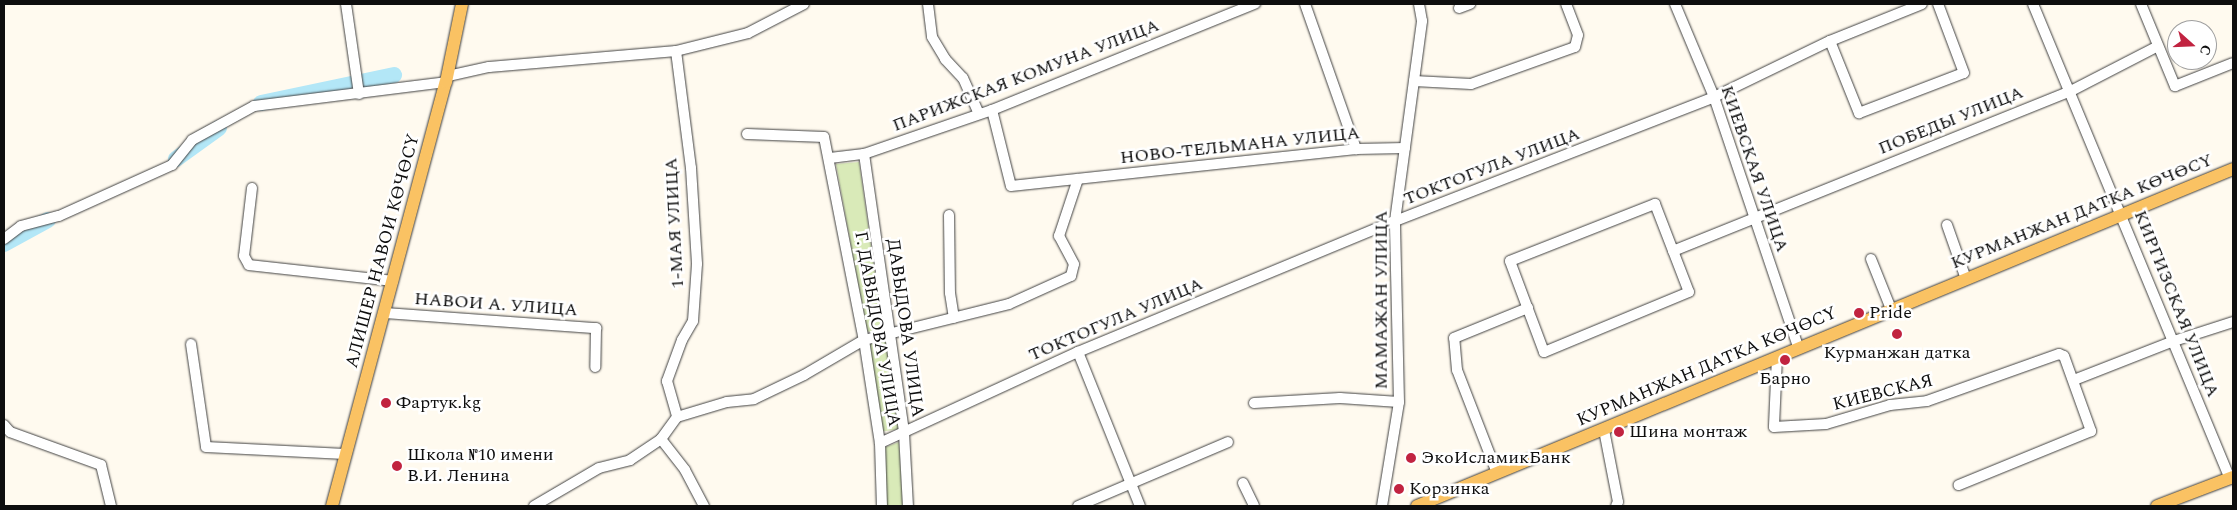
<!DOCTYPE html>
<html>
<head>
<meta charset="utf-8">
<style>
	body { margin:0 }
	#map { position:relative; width:2237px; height:510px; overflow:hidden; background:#fffaef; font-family:Spectral,serif }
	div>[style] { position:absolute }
	.green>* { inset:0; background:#d9eab8; transform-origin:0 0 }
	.river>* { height:16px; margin:-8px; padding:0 8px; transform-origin:8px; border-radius:8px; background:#b3e7f7 }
	.roads { filter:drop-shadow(0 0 1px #414141) drop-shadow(0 0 1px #414141) }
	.minor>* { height:10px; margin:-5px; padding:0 5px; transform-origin:5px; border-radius:5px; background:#fff }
	.major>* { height:12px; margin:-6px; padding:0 6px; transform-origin:6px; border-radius:6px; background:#fac263 }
	.dots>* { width:14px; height:14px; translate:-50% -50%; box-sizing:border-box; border:2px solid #fff; border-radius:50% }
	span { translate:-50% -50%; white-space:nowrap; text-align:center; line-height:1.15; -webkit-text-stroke:5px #fff; paint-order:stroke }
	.street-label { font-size:18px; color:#0e0e0e }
	.poi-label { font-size:18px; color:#0e0e0e }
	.left { translate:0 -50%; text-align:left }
	.frame { position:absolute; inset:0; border:5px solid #0e0e0e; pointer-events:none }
	.north { position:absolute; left:2167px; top:20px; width:50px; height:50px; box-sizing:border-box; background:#fff; border:1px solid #9f9f9f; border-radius:50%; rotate:110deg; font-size:14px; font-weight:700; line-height:20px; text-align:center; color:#0e0e0e }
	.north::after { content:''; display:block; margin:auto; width:18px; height:22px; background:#c12340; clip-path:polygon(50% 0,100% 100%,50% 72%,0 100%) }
</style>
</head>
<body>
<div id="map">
	<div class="green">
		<div style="clip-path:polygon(859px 162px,883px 329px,867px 332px,836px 164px)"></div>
		<div style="left:887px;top:339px;width:91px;height:19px;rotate:82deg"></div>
		<div style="clip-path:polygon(899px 442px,903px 506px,885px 506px,883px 448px)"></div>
	</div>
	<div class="river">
		<div style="left:261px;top:103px;width:136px;rotate:-11.9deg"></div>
		<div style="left:176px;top:159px;width:53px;rotate:-35.8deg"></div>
		<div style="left:4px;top:244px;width:50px;rotate:-28.6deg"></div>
	</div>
	<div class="roads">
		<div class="minor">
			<div style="left:346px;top:4px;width:91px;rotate:81.8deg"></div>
			<div style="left:928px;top:4px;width:33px;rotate:83deg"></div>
			<div style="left:932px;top:37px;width:26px;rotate:59deg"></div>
			<div style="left:945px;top:59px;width:26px;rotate:47deg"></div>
			<div style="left:963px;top:78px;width:39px;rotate:66deg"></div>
			<div style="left:1305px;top:4px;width:154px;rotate:70.6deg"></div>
			<div style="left:1675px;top:4px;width:101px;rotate:67.2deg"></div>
			<div style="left:1714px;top:97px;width:264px;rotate:71.4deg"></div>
			<div style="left:2033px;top:4px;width:514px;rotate:67.47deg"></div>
			<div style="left:2141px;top:4px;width:89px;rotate:67.5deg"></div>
			<div style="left:2175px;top:86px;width:62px;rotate:-21.6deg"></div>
			<div style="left:1459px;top:8px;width:12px;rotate:-20deg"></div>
			<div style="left:1830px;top:41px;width:78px;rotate:68.1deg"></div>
			<div style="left:1859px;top:113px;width:112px;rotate:-20.9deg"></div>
			<div style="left:1964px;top:73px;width:74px;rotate:-110.6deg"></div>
			<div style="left:676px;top:51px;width:118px;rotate:82.7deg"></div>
			<div style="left:691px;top:168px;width:96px;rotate:86.4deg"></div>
			<div style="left:697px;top:264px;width:57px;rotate:94deg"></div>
			<div style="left:693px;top:321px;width:22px;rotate:120deg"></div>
			<div style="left:682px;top:340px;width:44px;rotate:110.1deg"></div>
			<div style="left:667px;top:381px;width:37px;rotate:74deg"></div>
			<div style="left:448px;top:76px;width:42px;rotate:-12.4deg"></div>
			<div style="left:489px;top:67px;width:188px;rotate:-4.9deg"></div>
			<div style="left:676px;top:51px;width:74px;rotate:-14deg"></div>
			<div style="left:748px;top:33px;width:63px;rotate:-27.4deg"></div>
			<div style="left:1414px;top:81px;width:57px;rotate:3deg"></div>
			<div style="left:1471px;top:84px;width:110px;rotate:-19.6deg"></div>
			<div style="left:1575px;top:47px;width:12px;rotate:-76deg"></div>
			<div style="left:1578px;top:35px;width:33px;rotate:-111deg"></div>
			<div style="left:992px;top:110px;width:78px;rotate:76deg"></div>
			<div style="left:1011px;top:186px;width:347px;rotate:-6.1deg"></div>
			<div style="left:1356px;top:149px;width:49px;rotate:-1.2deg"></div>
			<div style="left:747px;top:134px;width:77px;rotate:2.2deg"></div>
			<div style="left:824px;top:137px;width:207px;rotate:78.9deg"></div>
			<div style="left:864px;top:340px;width:104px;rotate:81.2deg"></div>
			<div style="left:880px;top:443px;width:63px;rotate:88.2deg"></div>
			<div style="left:864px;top:154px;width:282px;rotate:81.8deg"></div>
			<div style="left:904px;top:433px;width:73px;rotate:86.9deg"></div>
			<div style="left:830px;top:158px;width:34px;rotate:-7deg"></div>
			<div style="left:864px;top:154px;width:135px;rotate:-19deg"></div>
			<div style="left:992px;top:110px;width:284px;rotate:-22deg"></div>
			<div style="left:252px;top:188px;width:68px;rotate:96.7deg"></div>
			<div style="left:244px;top:256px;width:10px;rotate:61deg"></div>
			<div style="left:249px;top:265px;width:145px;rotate:6.3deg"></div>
			<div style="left:1655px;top:204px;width:94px;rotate:68.9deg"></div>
			<div style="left:1689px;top:292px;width:157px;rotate:157.5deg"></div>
			<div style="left:1544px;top:352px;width:97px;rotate:-110.5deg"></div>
			<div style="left:1510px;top:261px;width:156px;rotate:-21.5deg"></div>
			<div style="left:949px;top:215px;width:78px;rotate:89.3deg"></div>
			<div style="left:950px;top:293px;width:25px;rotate:81deg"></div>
			<div style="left:1947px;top:225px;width:57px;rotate:70.6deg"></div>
			<div style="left:4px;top:239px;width:21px;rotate:-37deg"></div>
			<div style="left:21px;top:226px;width:39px;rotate:-15deg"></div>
			<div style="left:59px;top:216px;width:124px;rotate:-24.3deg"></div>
			<div style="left:172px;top:165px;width:32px;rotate:-51deg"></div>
			<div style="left:192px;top:140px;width:71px;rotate:-28.7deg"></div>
			<div style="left:254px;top:106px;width:193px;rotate:-7.1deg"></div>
			<div style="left:1673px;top:251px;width:427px;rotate:-21.9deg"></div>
			<div style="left:2069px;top:92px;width:100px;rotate:-27.3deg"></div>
			<div style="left:1871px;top:259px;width:54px;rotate:68.2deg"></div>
			<div style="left:385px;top:313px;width:212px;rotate:4.1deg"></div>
			<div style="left:596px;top:328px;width:39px;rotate:91deg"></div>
			<div style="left:191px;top:344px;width:104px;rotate:81.7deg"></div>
			<div style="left:206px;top:447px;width:139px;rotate:2.9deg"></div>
			<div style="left:1078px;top:352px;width:166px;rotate:68.1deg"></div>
			<div style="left:1777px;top:357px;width:70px;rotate:92.5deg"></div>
			<div style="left:1774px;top:427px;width:52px;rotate:-3.3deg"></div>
			<div style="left:1826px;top:424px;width:67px;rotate:-16.5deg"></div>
			<div style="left:1890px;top:405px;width:37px;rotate:-6deg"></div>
			<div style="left:1927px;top:401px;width:140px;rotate:-19.6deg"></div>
			<div style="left:2059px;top:354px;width:5px;rotate:22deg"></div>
			<div style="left:2064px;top:356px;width:80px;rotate:70.2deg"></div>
			<div style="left:2091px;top:431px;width:143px;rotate:157.8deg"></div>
			<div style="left:2074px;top:380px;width:104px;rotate:-21.4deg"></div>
			<div style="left:2171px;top:342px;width:65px;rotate:-17.9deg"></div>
			<div style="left:1254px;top:403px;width:86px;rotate:-3.3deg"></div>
			<div style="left:1340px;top:398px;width:59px;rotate:3.9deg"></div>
			<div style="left:4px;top:425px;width:9px;rotate:49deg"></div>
			<div style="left:10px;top:432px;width:97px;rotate:19.9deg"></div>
			<div style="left:101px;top:465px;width:42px;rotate:76.3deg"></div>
			<div style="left:1604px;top:430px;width:73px;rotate:79deg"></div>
			<div style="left:1618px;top:502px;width:4px;rotate:117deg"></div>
			<div style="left:661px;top:439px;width:39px;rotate:52deg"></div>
			<div style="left:685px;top:470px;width:41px;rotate:62.2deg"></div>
			<div style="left:880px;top:443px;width:218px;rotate:-24.7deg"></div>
			<div style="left:1078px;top:352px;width:343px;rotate:-22.5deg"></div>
			<div style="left:1395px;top:221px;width:342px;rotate:-21.2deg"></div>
			<div style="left:1714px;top:97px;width:129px;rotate:-25.8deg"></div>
			<div style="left:1830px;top:41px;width:99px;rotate:-21.9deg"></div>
			<div style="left:1497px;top:473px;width:110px;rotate:-111.2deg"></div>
			<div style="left:1457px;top:370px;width:32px;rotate:-95deg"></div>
			<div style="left:1454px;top:338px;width:80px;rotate:-22.1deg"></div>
			<div style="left:1243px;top:483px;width:25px;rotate:64deg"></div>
			<div style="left:534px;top:506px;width:75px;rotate:-30.3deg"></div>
			<div style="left:599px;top:468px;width:32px;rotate:-14deg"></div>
			<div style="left:630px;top:460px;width:37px;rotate:-34deg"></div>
			<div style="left:661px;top:439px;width:27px;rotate:-54deg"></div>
			<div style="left:677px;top:417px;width:52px;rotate:-16.7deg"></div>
			<div style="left:727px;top:402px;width:27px;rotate:-6deg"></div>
			<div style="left:754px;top:399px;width:55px;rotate:-25.6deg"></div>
			<div style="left:804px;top:375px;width:69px;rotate:-30.3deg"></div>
			<div style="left:864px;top:340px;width:149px;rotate:-13.9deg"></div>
			<div style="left:1009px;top:304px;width:68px;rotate:-24.3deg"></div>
			<div style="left:1071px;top:276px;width:12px;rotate:-76deg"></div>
			<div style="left:1074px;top:264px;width:32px;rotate:-118deg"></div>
			<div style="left:1059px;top:236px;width:60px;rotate:-71.6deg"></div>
			<div style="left:1078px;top:506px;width:163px;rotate:-23.1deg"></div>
			<div style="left:1382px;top:506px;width:105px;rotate:-80.7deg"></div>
			<div style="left:1399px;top:402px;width:181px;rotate:-91.3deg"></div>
			<div style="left:1395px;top:221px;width:202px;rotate:-82.3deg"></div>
			<div style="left:1422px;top:21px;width:17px;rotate:-100deg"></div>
		</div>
		<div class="major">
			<div style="left:332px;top:506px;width:439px;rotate:-75deg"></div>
			<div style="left:446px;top:82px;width:80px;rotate:-78.4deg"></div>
			<div style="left:1417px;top:506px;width:883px;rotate:-22.44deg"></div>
			<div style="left:2157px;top:506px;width:81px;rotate:-20.9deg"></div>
		</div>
	</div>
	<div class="dots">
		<div style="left:1859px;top:313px;background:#c12340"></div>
		<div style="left:1897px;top:334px;background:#c12340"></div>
		<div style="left:1785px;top:360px;background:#c12340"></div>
		<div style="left:386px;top:403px;background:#c12340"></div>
		<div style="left:1619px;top:432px;background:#c12340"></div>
		<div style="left:1411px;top:458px;background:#c12340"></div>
		<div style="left:397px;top:466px;background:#c12340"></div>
		<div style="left:1399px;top:489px;background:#c12340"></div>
	</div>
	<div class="street-label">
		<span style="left:1026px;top:76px;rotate:-21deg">ПАРИЖСКАЯ КОМУНА УЛИЦА</span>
		<span style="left:1951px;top:121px;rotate:-22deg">ПОБЕДЫ УЛИЦА</span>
		<span style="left:1240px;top:146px;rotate:-6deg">НОВО-ТЕЛЬМАНА УЛИЦА</span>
		<span style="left:1492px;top:167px;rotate:-21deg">ТОКТОГУЛА УЛИЦА</span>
		<span style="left:1754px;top:169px;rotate:71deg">КИЕВСКАЯ УЛИЦА</span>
		<span style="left:2082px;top:212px;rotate:-22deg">КУРМАНЖАН ДАТКА КӨЧӨСҮ</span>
		<span style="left:675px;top:223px;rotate:-93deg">1-МАЯ УЛИЦА</span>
		<span style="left:383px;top:251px;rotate:-75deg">АЛИШЕР НАВОИ КӨЧӨСҮ</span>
		<span style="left:1382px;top:300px;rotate:-90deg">МАМАЖАН УЛИЦА</span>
		<span style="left:2176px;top:304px;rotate:68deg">КИРГИЗСКАЯ УЛИЦА</span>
		<span style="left:496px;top:305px;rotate:4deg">НАВОИ А. УЛИЦА</span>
		<span style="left:1116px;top:320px;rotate:-23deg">ТОКТОГУЛА УЛИЦА</span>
		<span style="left:905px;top:328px;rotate:82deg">ДАВЫДОВА УЛИЦА</span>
		<span style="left:877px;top:329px;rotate:80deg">Г. ДАВЫДОВА УЛИЦА</span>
		<span style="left:1707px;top:367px;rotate:-23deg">КУРМАНЖАН ДАТКА КӨЧӨСҮ</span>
		<span style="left:1883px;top:393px;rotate:-14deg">КИЕВСКАЯ</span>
	</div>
	<div class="poi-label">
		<span class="left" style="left:1869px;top:313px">Pride</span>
		<span style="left:1897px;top:353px">Курманжан датка</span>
		<span style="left:1785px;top:379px">Барно</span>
		<span class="left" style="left:396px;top:403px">Фартук.kg</span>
		<span class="left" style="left:1629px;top:432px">Шина монтаж</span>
		<span class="left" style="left:407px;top:466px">Школа №10 имени<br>В.И. Ленина</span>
		<span class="left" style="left:1421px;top:458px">ЭкоИсламикБанк</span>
		<span class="left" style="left:1409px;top:489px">Корзинка</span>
	</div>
	<div class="frame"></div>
	<div class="north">С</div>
</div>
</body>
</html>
